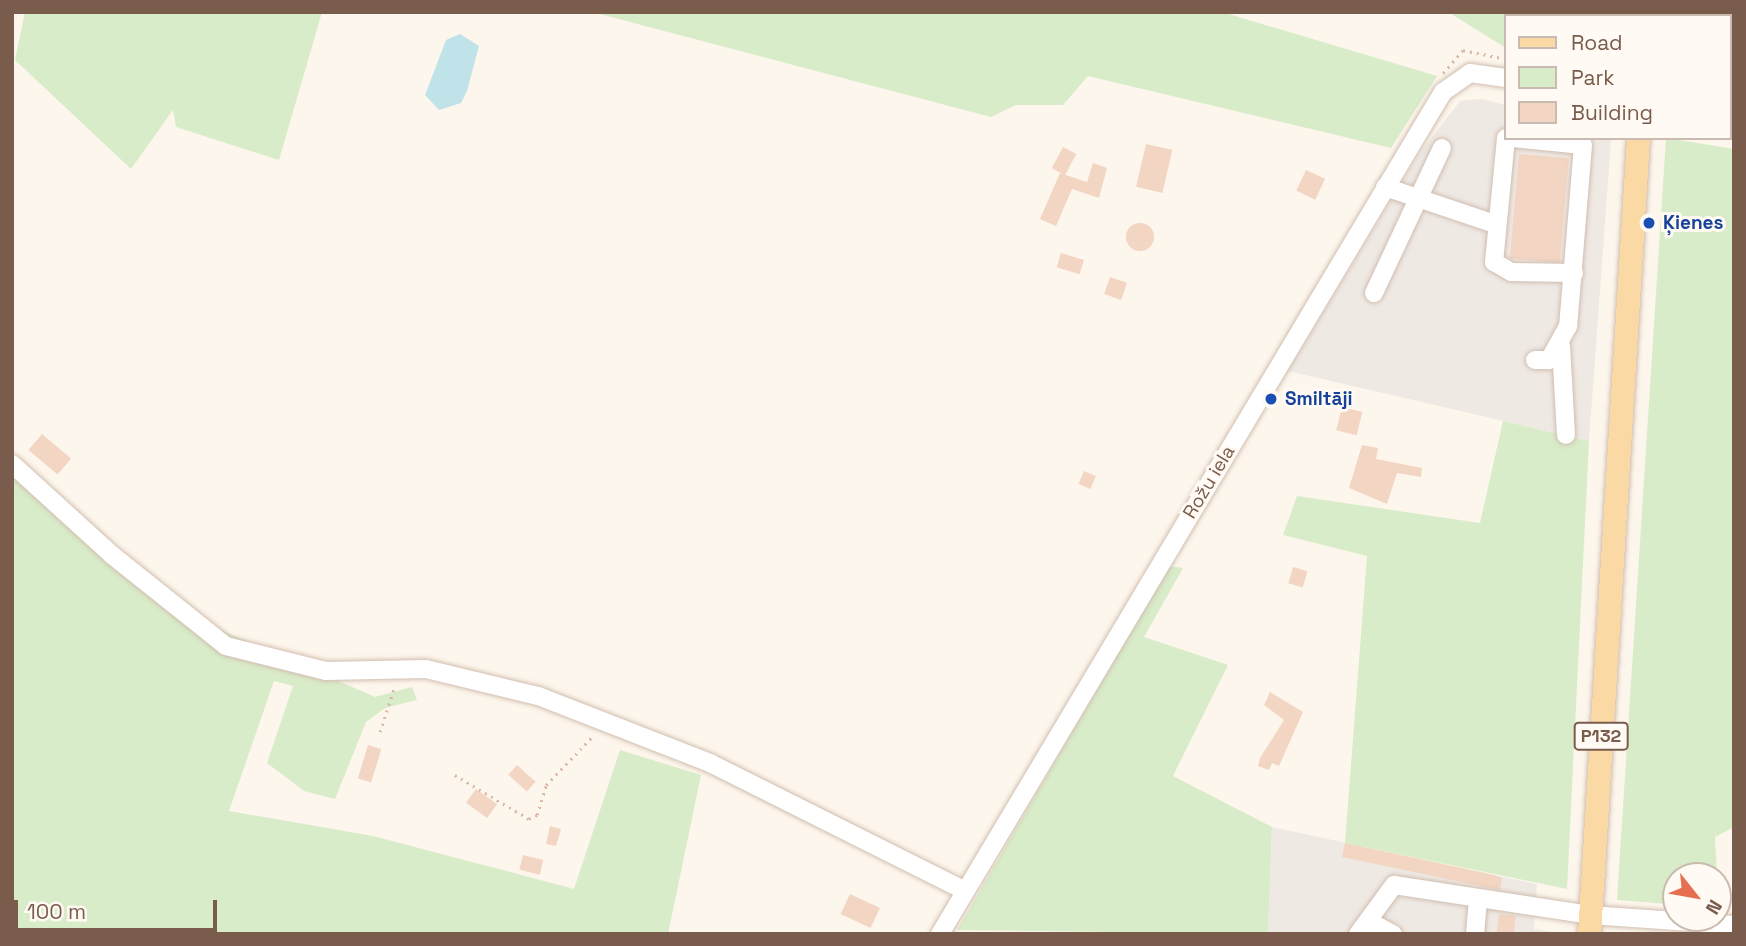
<!DOCTYPE html>
<html>
<head>
<meta charset="utf-8">
<style>
	body { margin:0 }
	#map { position:relative; width:1746px; height:946px; overflow:hidden; background:#fdf6ec; font-family:"Space Grotesk",sans-serif }
	div>[style] { position:absolute }
	.industrial>* { inset:0; background:#efe9e4 }
	.green>* { inset:0; background:#d8ecc9 }
	.water>* { inset:0; background:#bfe3e8 }
	.building>* { inset:0; background:#f3d5c3; transform-origin:0 0 }
	.round { border-radius:50% }
	.path>* { height:2.5px; margin-top:-1.25px; transform-origin:0; background:repeating-linear-gradient(90deg,#d9b8a5 0 2px,transparent 0 7px) }
	.roads { filter:drop-shadow(0 0 2px #d1beb0) drop-shadow(0 0 2px #d1beb0) }
	.minor>* { height:18px; margin:-9px; padding:0 9px; transform-origin:9px; border-radius:9px; background:#fff }
	.major>* { height:23px; margin:-11.5px; padding:0 11.5px; transform-origin:11.5px; border-radius:11.5px; background:#fbd9a5 }
	.dots>* { width:19px; height:19px; translate:-50% -50%; box-sizing:border-box; border:4px solid #fffaf3; border-radius:50% }
	span { translate:-50% -50%; white-space:nowrap; text-align:center; line-height:1.15; -webkit-text-stroke:6px #fffaf3; paint-order:stroke }
	.shield-label span { padding:2px 5px; background:#fffaf3; border:2px solid; border-radius:5px; -webkit-text-stroke-width:0 }
	.shield-label { font-size:18px; color:#7a5c4d; font-weight:700 }
	.transit-label { font-size:19px; color:#164399; font-weight:700 }
	.left { translate:0 -50%; text-align:left }
	.street-label { font-size:19px; color:#7a5c4d }
	.frame { position:absolute; inset:0; border:14px solid #7a5c4d; pointer-events:none }
	.legend { position:absolute; left:1504px; top:14px; width:228px; height:126px; box-sizing:border-box; background:#fffaf3; border:2px solid #cabbb1; margin:0; padding:9px 12px; list-style:none; font-size:21px; color:#7a5c4d }
	.legend li { display:flex; align-items:center; gap:14px; height:35px }
	.legend b { width:35px; border:2px solid #cabbb1 }
	.north { position:absolute; left:1662px; top:862px; width:70px; height:70px; box-sizing:border-box; background:#fffaf3; border:2px solid #cabbb1; border-radius:50%; rotate:121deg; font-size:19px; font-weight:700; line-height:28px; text-align:center; color:#7a5c4d }
	.north::after { content:''; display:block; margin:auto; width:24px; height:32px; background:#e76f51; clip-path:polygon(50% 0,100% 100%,50% 72%,0 100%) }
	.scale { position:absolute; left:14px; top:900px; width:203px; height:32px; box-sizing:border-box; border:4px solid #7a5c4d; border-top:0; padding-left:9px; font-size:21px; line-height:24px; white-space:nowrap; color:#7a5c4d; -webkit-text-stroke:5px #fffaf3; paint-order:stroke }
</style>
</head>
<body>
<div id="map">
	<div class="industrial">
		<div style="clip-path:polygon(1481px 99px,1506px 105px,1506px 138px,1611px 140px,1589px 441px,1288px 371px,1421px 151px,1460px 101px)"></div>
		<div style="clip-path:polygon(1272px 827px,1537px 884px,1534px 929px,1564px 934px,1268px 934px)"></div>
	</div>
	<div class="green">
		<div style="clip-path:polygon(25px 12px,322px 12px,279px 160px,176px 127px,173px 110px,131px 169px,15px 60px)"></div>
		<div style="clip-path:polygon(592px 12px,1222px 12px,1437px 76px,1391px 148px,1088px 76px,1063px 105px,1016px 105px,991px 117px)"></div>
		<div style="clip-path:polygon(1448px 12px,1627px 12px,1506px 16px,1506px 48px)"></div>
		<div style="clip-path:polygon(1666px 138px,1734px 149px,1734px 827px,1715px 837px,1717px 876px,1676px 876px,1668px 904px,1617px 900px)"></div>
		<div style="clip-path:polygon(1503px 421px,1589px 441px,1567px 889px,1345px 843px,1367px 556px,1283px 535px,1297px 496px,1480px 523px)"></div>
		<div style="clip-path:polygon(12px 461px,212px 626px,375px 697px,412px 687px,417px 700px,385px 708px,366px 722px,335px 799px,304px 791px,267px 763px,293px 686px,274px 681px,229px 811px,373px 836px,574px 889px,620px 750px,701px 775px,668px 934px,12px 934px)"></div>
		<div style="clip-path:polygon(1169px 566px,1183px 568px,1144px 637px,1228px 665px,1173px 776px,1272px 827px,1268px 934px,957px 930px)"></div>
	</div>
	<div class="water">
		<div style="clip-path:polygon(460px 34px,479px 46px,467px 91px,461px 103px,439px 110px,425px 95px,446px 40px)"></div>
	</div>
	<div class="building">
		<div style="left:1146px;top:144px;width:27px;height:44px;rotate:13deg"></div>
		<div style="left:1063px;top:147px;width:15px;height:24px;rotate:28deg"></div>
		<div style="left:1519px;top:154px;width:50px;height:105px;rotate:5deg"></div>
		<div style="clip-path:polygon(1093px 163px,1107px 168px,1099px 198px,1072px 189px,1056px 226px,1040px 219px,1060px 173px,1087px 182px)"></div>
		<div style="left:1306px;top:170px;width:21px;height:23px;rotate:25deg"></div>
		<div class="round" style="left:1126px;top:223px;width:28px;height:28px"></div>
		<div style="left:1061px;top:253px;width:24px;height:15px;rotate:17deg"></div>
		<div style="left:1110px;top:277px;width:18px;height:18px;rotate:19deg"></div>
		<div style="left:1342px;top:407px;width:21px;height:24px;rotate:14deg"></div>
		<div style="left:42px;top:434px;width:38px;height:21px;rotate:40deg"></div>
		<div style="clip-path:polygon(1362px 445px,1378px 448px,1376px 459px,1422px 468px,1421px 477px,1397px 473px,1387px 504px,1349px 488px)"></div>
		<div style="left:1084px;top:471px;width:13px;height:14px;rotate:23deg"></div>
		<div style="left:1293px;top:567px;width:15px;height:17px;rotate:16deg"></div>
		<div style="clip-path:polygon(1270px 692px,1303px 712px,1279px 766px,1272px 763px,1269px 770px,1258px 766px,1260px 758px,1284px 720px,1264px 705px)"></div>
		<div style="left:368px;top:745px;width:14px;height:35px;rotate:17deg"></div>
		<div style="left:517px;top:765px;width:25px;height:13px;rotate:42deg"></div>
		<div style="left:476px;top:789px;width:26px;height:17px;rotate:36deg"></div>
		<div style="clip-path:polygon(550px 826px,561px 829px,556px 846px,546px 844px)"></div>
		<div style="clip-path:polygon(1345px 843px,1494px 875px,1502px 878px,1500px 890px,1342px 857px)"></div>
		<div style="left:523px;top:855px;width:21px;height:15px;rotate:14deg"></div>
		<div style="left:850px;top:894px;width:33px;height:22px;rotate:25deg"></div>
		<div style="left:1499px;top:914px;width:17px;height:20px;rotate:7deg"></div>
	</div>
	<div class="path">
		<div style="left:1443px;top:73px;width:30px;rotate:-49deg"></div>
		<div style="left:1463px;top:50px;width:44px;rotate:11.8deg"></div>
		<div style="left:380px;top:732px;width:49px;rotate:-72.3deg"></div>
		<div style="left:455px;top:775px;width:86px;rotate:30.7deg"></div>
		<div style="left:529px;top:819px;width:9px;rotate:-27deg"></div>
		<div style="left:537px;top:815px;width:31px;rotate:-73deg"></div>
		<div style="left:546px;top:785px;width:69px;rotate:-46.2deg"></div>
	</div>
	<div class="roads">
		<div class="minor">
			<div style="left:1506px;top:138px;width:125px;rotate:95.5deg"></div>
			<div style="left:1494px;top:262px;width:20px;rotate:30deg"></div>
			<div style="left:1511px;top:272px;width:63px;rotate:0.9deg"></div>
			<div style="left:1513px;top:138px;width:70px;rotate:5.7deg"></div>
			<div style="left:1583px;top:145px;width:182px;rotate:94.7deg"></div>
			<div style="left:1568px;top:326px;width:39px;rotate:119deg"></div>
			<div style="left:1549px;top:360px;width:14px;rotate:180deg"></div>
			<div style="left:1385px;top:187px;width:116px;rotate:18.6deg"></div>
			<div style="left:1374px;top:293px;width:160px;rotate:-64.9deg"></div>
			<div style="left:1561px;top:346px;width:89px;rotate:86.8deg"></div>
			<div style="left:12px;top:464px;width:135px;rotate:42.3deg"></div>
			<div style="left:112px;top:555px;width:146px;rotate:38.6deg"></div>
			<div style="left:226px;top:646px;width:103px;rotate:14deg"></div>
			<div style="left:326px;top:671px;width:100px;rotate:-1.1deg"></div>
			<div style="left:426px;top:669px;width:115px;rotate:13.6deg"></div>
			<div style="left:538px;top:696px;width:185px;rotate:21.3deg"></div>
			<div style="left:710px;top:763px;width:284px;rotate:26.6deg"></div>
			<div style="left:1370px;top:922px;width:26px;rotate:28deg"></div>
			<div style="left:940px;top:934px;width:981px;rotate:-59.15deg"></div>
			<div style="left:1443px;top:92px;width:33px;rotate:-35deg"></div>
			<div style="left:1470px;top:73px;width:36px;rotate:8deg"></div>
			<div style="left:1358px;top:934px;width:61px;rotate:-53.7deg"></div>
			<div style="left:1394px;top:885px;width:198px;rotate:8.7deg"></div>
			<div style="left:1590px;top:915px;width:144px;rotate:4deg"></div>
			<div style="left:1475px;top:934px;width:33px;rotate:-85deg"></div>
		</div>
		<div class="major">
			<div style="left:1646px;top:16px;width:4px;rotate:-90deg"></div>
			<div style="left:1589px;top:934px;width:798px;rotate:-86.48deg"></div>
		</div>
	</div>
	<div class="dots">
		<div style="left:1649px;top:223px;background:#1a4fb4"></div>
		<div style="left:1271px;top:399px;background:#1a4fb4"></div>
	</div>
	<div class="shield-label">
		<span style="left:1601px;top:736px">P132</span>
	</div>
	<div class="transit-label">
		<span class="left" style="left:1663px;top:223px">Ķienes</span>
		<span class="left" style="left:1285px;top:399px">Smiltāji</span>
	</div>
	<div class="street-label">
		<span style="left:1209px;top:482px;rotate:-59deg">Rožu iela</span>
	</div>
	<div class="frame"></div>
	<ul class="legend">
	<li><b style="height:9px;background:#fbd9a5"></b>Road</li>
	<li><b style="height:19px;background:#d8ecc9"></b>Park</li>
	<li><b style="height:19px;background:#f3d5c3"></b>Building</li>
	</ul>
	<div class="north">N</div>
	<div class="scale">100 m</div>
</div>
</body>
</html>
